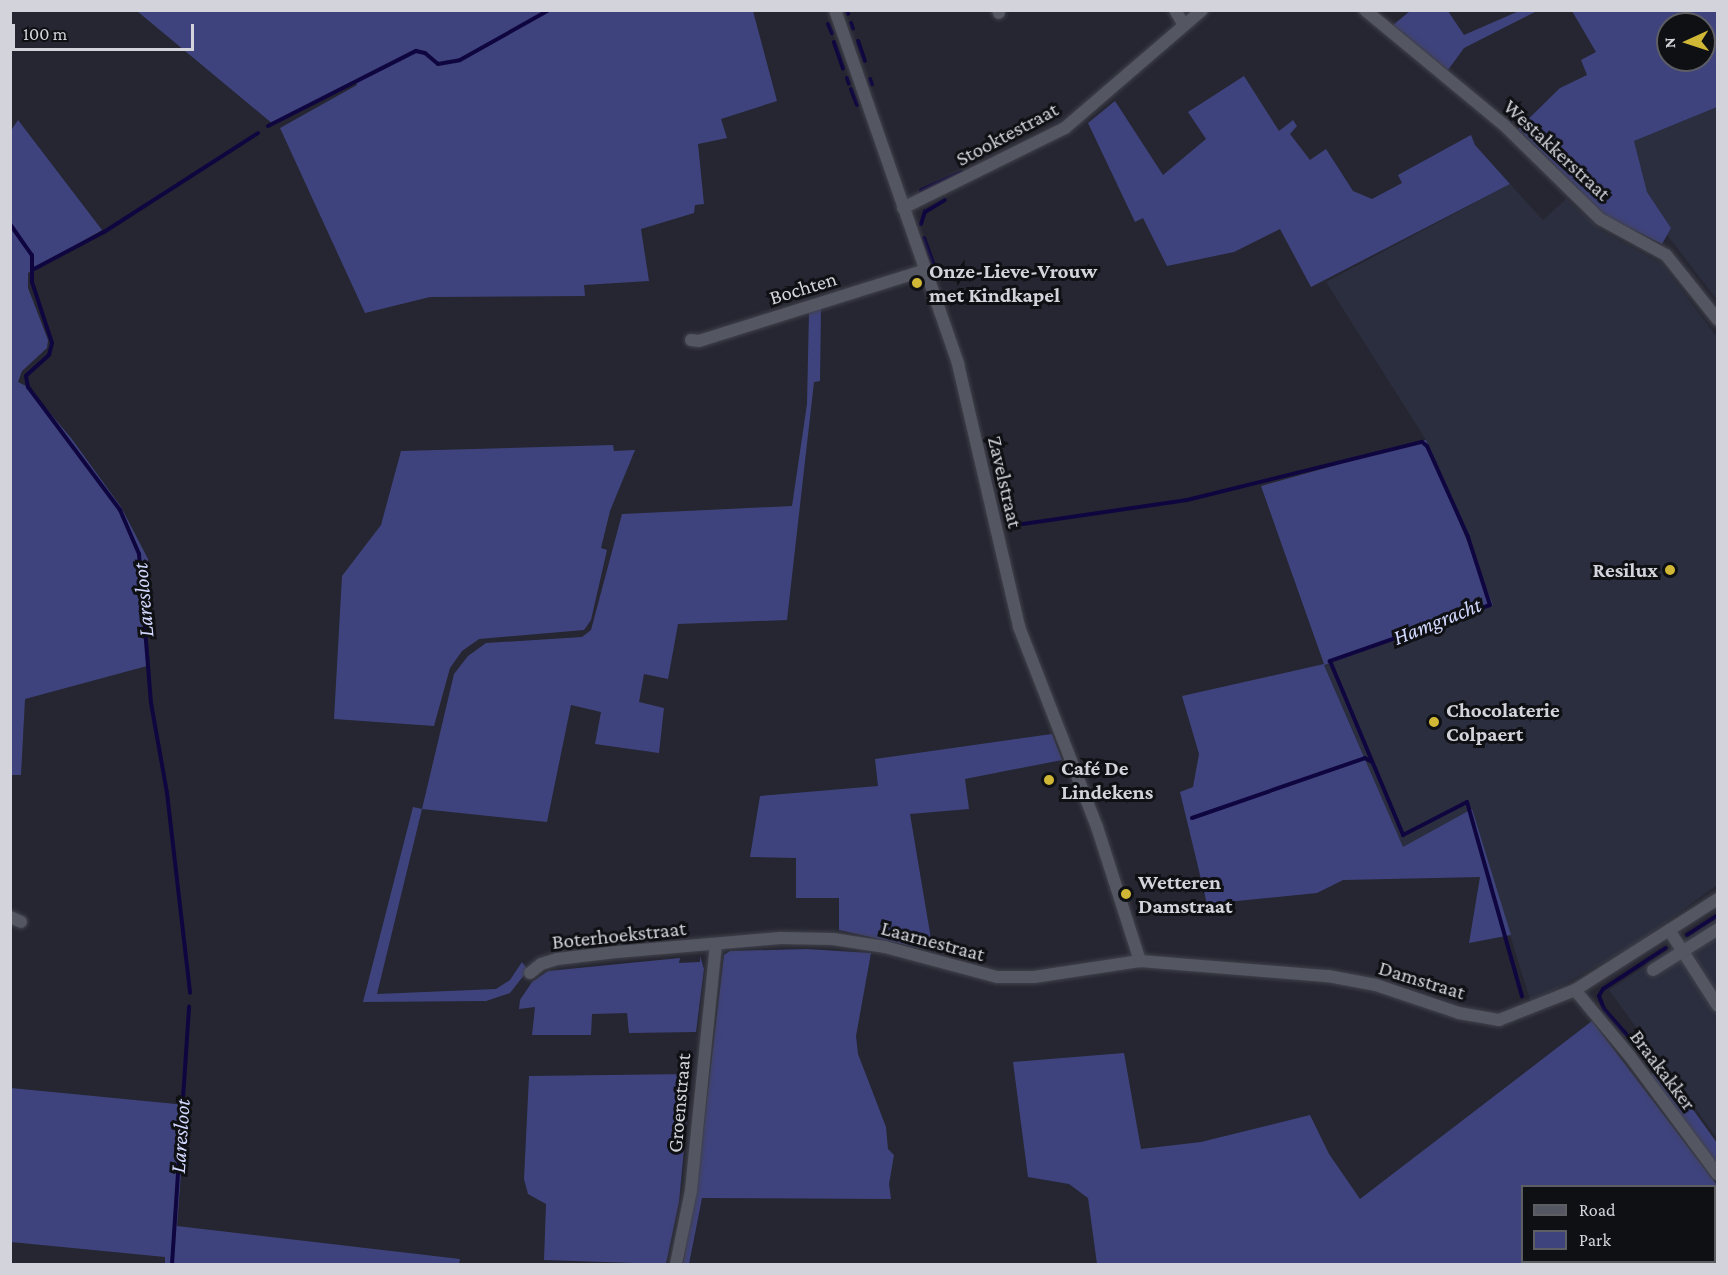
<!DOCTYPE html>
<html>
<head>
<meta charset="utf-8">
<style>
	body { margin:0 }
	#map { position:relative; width:1728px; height:1275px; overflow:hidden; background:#252631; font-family:"Crimson Pro",serif }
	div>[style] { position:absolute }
	.built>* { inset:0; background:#2b2e3e }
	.green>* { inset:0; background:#3f437d }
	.stream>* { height:4px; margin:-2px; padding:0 2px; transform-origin:2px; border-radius:2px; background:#0f0640 }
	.roads { filter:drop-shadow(0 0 2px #41424b) drop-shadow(0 0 2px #41424b) }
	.minor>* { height:12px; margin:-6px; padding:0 6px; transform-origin:6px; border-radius:6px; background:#545662 }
	.dots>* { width:16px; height:16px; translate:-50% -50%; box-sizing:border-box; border:3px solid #0f1014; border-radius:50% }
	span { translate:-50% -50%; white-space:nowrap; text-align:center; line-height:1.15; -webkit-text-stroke:6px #0f1014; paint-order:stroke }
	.street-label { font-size:21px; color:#d3d4db }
	.poi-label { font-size:21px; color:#d3d4db; font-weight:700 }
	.left { translate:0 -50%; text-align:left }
	.right { translate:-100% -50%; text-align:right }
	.water-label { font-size:22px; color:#d2d8fe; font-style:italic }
	.frame { position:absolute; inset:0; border:12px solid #d3d4db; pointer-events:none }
	.legend { position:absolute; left:1521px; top:1185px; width:195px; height:78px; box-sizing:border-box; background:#0f1014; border:2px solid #5d5e64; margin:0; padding:8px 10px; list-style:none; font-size:18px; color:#d3d4db }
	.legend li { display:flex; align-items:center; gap:12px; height:30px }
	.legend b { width:30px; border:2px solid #5d5e64 }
	.north { position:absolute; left:1656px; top:12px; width:60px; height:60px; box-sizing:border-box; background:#0f1014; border:2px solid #5d5e64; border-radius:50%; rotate:267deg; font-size:16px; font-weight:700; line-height:24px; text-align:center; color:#d3d4db }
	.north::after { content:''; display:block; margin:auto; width:21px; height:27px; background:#d0b836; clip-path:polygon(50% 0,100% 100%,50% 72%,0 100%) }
	.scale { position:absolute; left:12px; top:24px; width:182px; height:27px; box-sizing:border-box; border:3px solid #d3d4db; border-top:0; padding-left:8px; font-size:18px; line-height:21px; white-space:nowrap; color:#d3d4db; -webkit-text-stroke:4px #0f1014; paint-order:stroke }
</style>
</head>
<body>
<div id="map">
	<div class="built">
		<div style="clip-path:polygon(1717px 107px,1717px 300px,1667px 235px,1671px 228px,1647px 192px,1634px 141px)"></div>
		<div style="clip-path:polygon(1510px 184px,1543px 220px,1566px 199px,1602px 231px,1662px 264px,1717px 337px,1717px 885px,1639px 942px,1531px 1003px,1472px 810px,1403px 848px,1324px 664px,1493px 605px,1426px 440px,1326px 282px)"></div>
		<div style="clip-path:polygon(1717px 918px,1717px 1138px,1609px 990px)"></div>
	</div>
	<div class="green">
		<div style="clip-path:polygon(137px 11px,753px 11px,777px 101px,721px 119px,727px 138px,698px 144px,704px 204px,695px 205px,694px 213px,641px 229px,649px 281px,584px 285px,585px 296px,430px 297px,365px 313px,280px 128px,357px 85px,355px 80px,273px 124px)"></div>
		<div style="clip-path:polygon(1410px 11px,1448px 11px,1464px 35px,1519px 11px,1537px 11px,1464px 48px,1448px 70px,1393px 25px)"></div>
		<div style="clip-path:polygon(evenodd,1572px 11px,1717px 11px,1717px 107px,1634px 141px,1647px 192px,1671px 228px,1662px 244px,1604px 215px,1518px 129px,1560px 88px,1587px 75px,1581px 60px,1596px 52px,1572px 11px,1668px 24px,1704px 24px,1704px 60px,1668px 60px,1668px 24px)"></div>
		<div style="clip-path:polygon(1244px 76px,1279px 131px,1293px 120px,1297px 126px,1290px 134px,1310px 160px,1326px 149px,1353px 191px,1372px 199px,1402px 183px,1398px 175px,1471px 135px,1475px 145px,1510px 184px,1311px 287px,1280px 229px,1234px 252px,1167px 266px,1143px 218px,1135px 222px,1088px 123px,1115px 101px,1163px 175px,1206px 139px,1188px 112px)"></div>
		<div style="clip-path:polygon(18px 120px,102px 230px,28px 273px,28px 288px,48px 340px,47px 348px,22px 371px,18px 382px,28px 387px,71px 438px,121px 507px,148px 559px,147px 666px,25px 699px,21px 775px,11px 775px,10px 132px)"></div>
		<div style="clip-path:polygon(821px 308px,820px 381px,814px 382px,787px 620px,678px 624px,668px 679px,644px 674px,639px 702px,664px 708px,659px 753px,595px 744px,601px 712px,571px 705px,547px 822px,422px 809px,377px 994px,496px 989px,510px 980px,522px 962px,528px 970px,510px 993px,486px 1001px,363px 1002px,413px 807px,422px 809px,454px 674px,468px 656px,486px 643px,582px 637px,591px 630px,622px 514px,792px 506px,807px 404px,809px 311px)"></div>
		<div style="clip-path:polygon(1426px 440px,1493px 605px,1324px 665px,1403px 847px,1472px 809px,1511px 935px,1469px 943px,1480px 877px,1343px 880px,1317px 893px,1207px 904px,1180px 792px,1193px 787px,1199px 754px,1182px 696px,1324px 664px,1261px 486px)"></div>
		<div style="clip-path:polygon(613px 445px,614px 451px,635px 450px,610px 511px,601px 548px,607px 550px,591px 620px,584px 630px,479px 639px,462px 651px,450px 668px,434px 726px,334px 719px,342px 576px,381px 525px,401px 451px)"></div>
		<div style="clip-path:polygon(1052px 734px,1062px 760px,965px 779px,969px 809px,910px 814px,933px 951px,839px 930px,839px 898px,796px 898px,796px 858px,750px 857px,760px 796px,878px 786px,875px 759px)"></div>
		<div style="clip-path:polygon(806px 949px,871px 953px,856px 1036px,858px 1054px,886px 1127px,888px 1149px,894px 1155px,889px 1184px,891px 1199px,702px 1198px,689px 1264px,683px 1264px,697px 1185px,724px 955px,730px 951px)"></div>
		<div style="clip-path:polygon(700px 956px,704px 969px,696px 1032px,629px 1033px,627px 1013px,592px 1014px,591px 1035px,532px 1035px,535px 1007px,519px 1009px,520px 1000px,532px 982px,548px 971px,680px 958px,679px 963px,700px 962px)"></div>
		<div style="clip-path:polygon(1592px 1021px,1717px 1185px,1717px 1237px,1715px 1239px,1714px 1186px,1522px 1186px,1522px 1262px,1688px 1262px,1684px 1264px,1097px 1264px,1088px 1198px,1069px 1184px,1028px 1177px,1013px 1062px,1124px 1053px,1141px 1149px,1201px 1142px,1310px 1115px,1329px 1154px,1360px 1199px)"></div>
		<div style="clip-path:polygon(1661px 1065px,1717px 1143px,1717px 1164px,1651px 1075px)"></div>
		<div style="clip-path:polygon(691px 1074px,679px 1202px,666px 1264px,544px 1260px,546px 1204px,528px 1194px,524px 1179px,529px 1076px)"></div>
		<div style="clip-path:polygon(11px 1088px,186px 1105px,177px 1226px,460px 1259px,459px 1264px,165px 1264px,165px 1257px,11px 1242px)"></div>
	</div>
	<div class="stream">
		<div style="left:847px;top:10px;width:4px;rotate:76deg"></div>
		<div style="left:851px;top:23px;width:6px;rotate:72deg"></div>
		<div style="left:828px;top:24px;width:10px;rotate:66deg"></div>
		<div style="left:858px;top:41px;width:21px;rotate:71deg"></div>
		<div style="left:834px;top:42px;width:28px;rotate:71deg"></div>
		<div style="left:847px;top:78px;width:6px;rotate:72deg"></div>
		<div style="left:870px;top:79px;width:6px;rotate:72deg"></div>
		<div style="left:851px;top:89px;width:17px;rotate:69deg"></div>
		<div style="left:268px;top:126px;width:166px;rotate:-26.9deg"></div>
		<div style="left:416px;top:51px;width:9px;rotate:13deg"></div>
		<div style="left:425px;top:53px;width:17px;rotate:40deg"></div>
		<div style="left:438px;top:64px;width:22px;rotate:-10deg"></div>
		<div style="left:460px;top:60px;width:102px;rotate:-29.3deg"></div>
		<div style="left:921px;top:190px;width:44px;rotate:-24.2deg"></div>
		<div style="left:10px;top:224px;width:38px;rotate:55deg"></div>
		<div style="left:32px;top:255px;width:27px;rotate:90deg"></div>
		<div style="left:32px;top:282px;width:64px;rotate:71.8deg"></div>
		<div style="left:52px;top:343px;width:12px;rotate:104deg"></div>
		<div style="left:49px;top:355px;width:31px;rotate:138deg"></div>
		<div style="left:26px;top:376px;width:11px;rotate:80deg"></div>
		<div style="left:28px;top:387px;width:154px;rotate:53.2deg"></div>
		<div style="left:120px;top:510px;width:48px;rotate:66.6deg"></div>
		<div style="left:139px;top:554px;width:149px;rotate:85.4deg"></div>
		<div style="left:151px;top:703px;width:91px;rotate:79.9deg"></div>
		<div style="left:167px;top:793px;width:201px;rotate:83.4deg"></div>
		<div style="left:921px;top:224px;width:13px;rotate:-72deg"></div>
		<div style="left:925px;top:212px;width:23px;rotate:-31deg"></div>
		<div style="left:924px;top:238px;width:38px;rotate:70deg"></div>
		<div style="left:34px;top:269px;width:79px;rotate:-27.9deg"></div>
		<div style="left:104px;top:232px;width:183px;rotate:-32.7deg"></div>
		<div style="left:1009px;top:526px;width:180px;rotate:-8.3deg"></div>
		<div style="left:1187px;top:500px;width:242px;rotate:-13.9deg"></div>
		<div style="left:1422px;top:442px;width:6px;rotate:39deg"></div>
		<div style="left:1427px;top:446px;width:100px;rotate:65.7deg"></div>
		<div style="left:1468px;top:537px;width:71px;rotate:72.1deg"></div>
		<div style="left:1490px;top:605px;width:170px;rotate:160.7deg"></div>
		<div style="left:1330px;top:661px;width:189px;rotate:67.2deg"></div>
		<div style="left:1403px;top:835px;width:72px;rotate:-27.3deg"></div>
		<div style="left:1467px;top:802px;width:202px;rotate:74.2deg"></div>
		<div style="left:1192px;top:818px;width:183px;rotate:-19.1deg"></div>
		<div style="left:1365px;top:758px;width:8px;rotate:30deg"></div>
		<div style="left:1687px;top:935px;width:37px;rotate:-33deg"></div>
		<div style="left:1634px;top:1043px;width:45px;rotate:-131.4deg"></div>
		<div style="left:1604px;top:1009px;width:14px;rotate:-111deg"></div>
		<div style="left:1599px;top:996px;width:8px;rotate:-60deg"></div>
		<div style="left:1603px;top:989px;width:75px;rotate:-33.1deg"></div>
		<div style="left:172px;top:1264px;width:258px;rotate:-86.2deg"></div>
	</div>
	<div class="roads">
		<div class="minor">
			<div style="left:835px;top:10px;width:375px;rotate:70.8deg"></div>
			<div style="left:958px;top:364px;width:270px;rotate:76.9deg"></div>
			<div style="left:1019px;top:627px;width:215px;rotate:68.7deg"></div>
			<div style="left:1097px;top:827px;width:141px;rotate:72.2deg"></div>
			<div style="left:998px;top:10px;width:3px;rotate:72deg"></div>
			<div style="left:1175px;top:10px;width:17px;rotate:59deg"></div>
			<div style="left:1365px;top:10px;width:180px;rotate:39.6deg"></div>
			<div style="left:1504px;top:125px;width:134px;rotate:44.4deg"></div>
			<div style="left:1600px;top:219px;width:75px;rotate:28.6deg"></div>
			<div style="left:1666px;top:255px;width:83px;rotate:51.3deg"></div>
			<div style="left:903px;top:208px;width:181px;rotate:-26.3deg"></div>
			<div style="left:1065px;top:128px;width:181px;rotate:-40.7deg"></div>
			<div style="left:691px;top:340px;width:8px;rotate:7deg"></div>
			<div style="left:699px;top:341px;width:237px;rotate:-17.4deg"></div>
			<div style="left:10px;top:917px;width:12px;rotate:24deg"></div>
			<div style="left:1669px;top:930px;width:90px;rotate:57.2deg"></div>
			<div style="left:1653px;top:970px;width:77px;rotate:-32.2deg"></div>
			<div style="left:530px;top:973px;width:14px;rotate:-39deg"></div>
			<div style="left:541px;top:964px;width:17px;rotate:-17deg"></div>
			<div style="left:557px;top:959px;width:60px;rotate:-6.7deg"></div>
			<div style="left:617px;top:952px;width:164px;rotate:-4.9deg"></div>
			<div style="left:780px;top:938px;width:53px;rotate:1.1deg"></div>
			<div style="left:833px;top:939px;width:53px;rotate:8.7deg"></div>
			<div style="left:885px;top:947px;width:116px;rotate:15deg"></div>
			<div style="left:997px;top:977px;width:37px"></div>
			<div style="left:1034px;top:977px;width:107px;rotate:-8.6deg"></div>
			<div style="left:1140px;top:961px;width:189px;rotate:4.6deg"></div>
			<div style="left:1328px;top:976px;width:49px;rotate:10.6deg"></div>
			<div style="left:1376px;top:985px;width:88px;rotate:18.6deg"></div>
			<div style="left:1459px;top:1013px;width:41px;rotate:9.9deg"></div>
			<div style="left:1499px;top:1020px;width:82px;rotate:-21.5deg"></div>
			<div style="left:1575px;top:990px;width:169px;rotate:-32.5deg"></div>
			<div style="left:1575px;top:990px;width:85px;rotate:50.3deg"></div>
			<div style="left:1629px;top:1055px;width:149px;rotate:53.4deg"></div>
			<div style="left:676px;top:1264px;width:76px;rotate:-78.5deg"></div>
			<div style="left:691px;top:1190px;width:247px;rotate:-84.2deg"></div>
		</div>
	</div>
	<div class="dots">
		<div style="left:917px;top:283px;background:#d0b836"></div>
		<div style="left:1670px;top:570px;background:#d0b836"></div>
		<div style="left:1434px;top:722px;background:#d0b836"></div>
		<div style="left:1049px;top:780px;background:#d0b836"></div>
		<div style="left:1126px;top:894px;background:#d0b836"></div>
	</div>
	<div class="street-label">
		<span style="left:1007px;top:134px;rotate:-28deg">Stooktestraat</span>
		<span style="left:1557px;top:150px;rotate:43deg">Westakkerstraat</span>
		<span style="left:803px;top:288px;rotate:-17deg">Bochten</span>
		<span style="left:1005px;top:482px;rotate:77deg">Zavelstraat</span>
		<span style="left:619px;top:935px;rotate:-6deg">Boterhoekstraat</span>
		<span style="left:933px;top:941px;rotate:15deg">Laarnestraat</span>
		<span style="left:1422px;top:980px;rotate:17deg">Damstraat</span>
		<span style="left:1663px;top:1070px;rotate:53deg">Braakakker</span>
		<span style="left:679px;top:1103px;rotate:-85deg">Groenstraat</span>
	</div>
	<div class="poi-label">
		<span class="left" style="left:929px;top:283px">Onze-Lieve-Vrouw<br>met Kindkapel</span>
		<span class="right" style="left:1658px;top:570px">Resilux</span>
		<span class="left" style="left:1446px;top:722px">Chocolaterie<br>Colpaert</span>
		<span class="left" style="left:1061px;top:780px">Café De<br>Lindekens</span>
		<span class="left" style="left:1138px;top:894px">Wetteren<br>Damstraat</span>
	</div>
	<div class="water-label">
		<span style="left:143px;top:600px;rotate:-95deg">Laresloot</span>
		<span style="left:1437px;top:621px;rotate:-22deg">Hamgracht</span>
		<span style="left:180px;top:1136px;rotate:-86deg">Laresloot</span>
	</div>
	<div class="frame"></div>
	<ul class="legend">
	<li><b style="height:8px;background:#545662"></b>Road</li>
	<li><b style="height:16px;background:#3f437d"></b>Park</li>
	</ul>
	<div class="north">N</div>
	<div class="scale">100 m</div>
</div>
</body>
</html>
